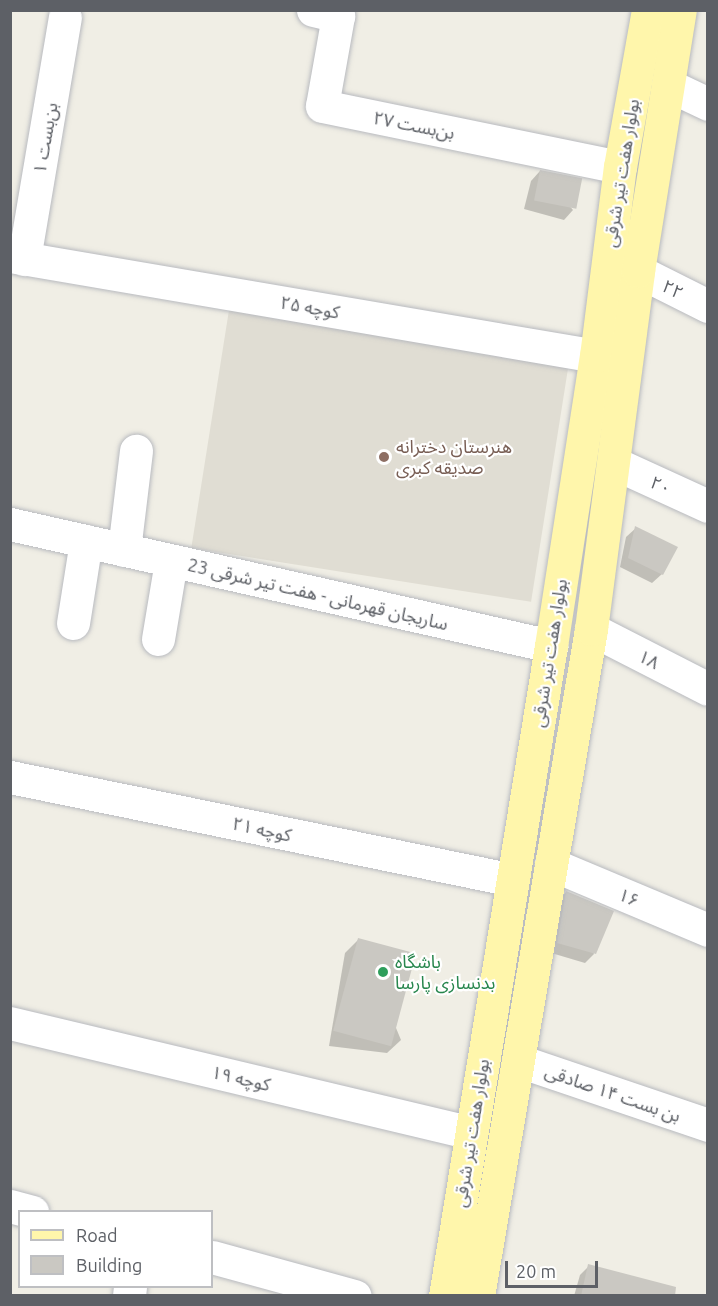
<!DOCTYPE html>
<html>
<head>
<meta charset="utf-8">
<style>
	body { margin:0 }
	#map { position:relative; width:718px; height:1306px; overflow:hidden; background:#f0eee5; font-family:Ubuntu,"Noto Sans Arabic",sans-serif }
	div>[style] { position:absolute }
	.education>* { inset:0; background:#e0ddd3; transform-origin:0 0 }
	.shadow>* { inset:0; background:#0003 }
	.building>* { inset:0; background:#cac8c2; transform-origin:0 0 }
	.roads { filter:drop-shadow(0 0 2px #b8babf) drop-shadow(0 0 2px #b8babf) }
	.minor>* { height:33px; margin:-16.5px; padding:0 16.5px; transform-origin:16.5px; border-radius:16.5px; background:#fff }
	.major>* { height:33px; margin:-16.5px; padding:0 16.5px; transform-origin:16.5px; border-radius:16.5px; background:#fff6ab }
	.dots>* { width:16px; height:16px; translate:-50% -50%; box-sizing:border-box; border:3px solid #fff; border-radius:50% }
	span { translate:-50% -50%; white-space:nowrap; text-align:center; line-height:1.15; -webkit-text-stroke:4.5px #fff; paint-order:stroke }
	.street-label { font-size:18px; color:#5d6066 }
	.education-label { font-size:18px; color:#785e54 }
	.left { translate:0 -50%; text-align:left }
	.leisure-label { font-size:18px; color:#27864d }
	.frame { position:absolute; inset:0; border:12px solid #5d6066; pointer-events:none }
	.legend { position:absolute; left:18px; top:1210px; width:195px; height:78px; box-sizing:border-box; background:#fff; border:2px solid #bebfc2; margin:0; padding:8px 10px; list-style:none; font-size:18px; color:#5d6066 }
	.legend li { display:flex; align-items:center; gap:12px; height:30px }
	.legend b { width:30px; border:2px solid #bebfc2 }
	.scale { position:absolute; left:505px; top:1261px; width:93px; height:27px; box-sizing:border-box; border:3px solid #5d6066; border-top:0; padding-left:8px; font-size:18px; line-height:21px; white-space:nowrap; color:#5d6066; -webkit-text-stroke:4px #fff; paint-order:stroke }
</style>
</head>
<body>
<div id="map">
	<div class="education">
		<div style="left:229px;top:310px;width:344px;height:241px;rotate:9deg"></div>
	</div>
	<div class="shadow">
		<div style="clip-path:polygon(540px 171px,573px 210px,564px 220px,524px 209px,531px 181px)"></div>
		<div style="clip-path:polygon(636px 528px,662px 574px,652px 583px,620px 567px,626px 537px)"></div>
		<div style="clip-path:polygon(566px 892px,594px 954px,585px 963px,548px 952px,557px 902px)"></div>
		<div style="clip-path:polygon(359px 939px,401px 1040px,387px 1053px,329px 1046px,345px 953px)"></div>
		<div style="clip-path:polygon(589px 1266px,642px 1296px,574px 1296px,580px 1275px)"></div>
	</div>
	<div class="building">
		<div style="left:540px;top:170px;width:43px;height:31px;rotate:11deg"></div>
		<div style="clip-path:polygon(635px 526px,678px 547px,663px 575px,628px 558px)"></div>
		<div style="clip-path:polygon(566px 891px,614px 911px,596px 954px,557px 943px)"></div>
		<div style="left:358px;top:938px;width:60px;height:96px;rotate:15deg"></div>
		<div style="clip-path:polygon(588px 1264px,676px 1287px,675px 1296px,581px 1296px)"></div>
	</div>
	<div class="roads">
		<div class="minor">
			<div style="left:313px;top:10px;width:26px;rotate:13deg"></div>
			<div style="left:338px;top:16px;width:91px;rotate:100.1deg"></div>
			<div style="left:322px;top:106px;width:304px;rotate:11.6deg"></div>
			<div style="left:668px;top:85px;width:44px;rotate:25.4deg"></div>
			<div style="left:10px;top:256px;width:594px;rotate:9.68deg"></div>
			<div style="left:24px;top:259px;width:245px;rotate:-80.4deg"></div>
			<div style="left:638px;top:271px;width:78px;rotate:26.6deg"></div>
			<div style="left:614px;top:463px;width:103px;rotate:24.6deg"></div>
			<div style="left:10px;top:524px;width:555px;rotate:12.71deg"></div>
			<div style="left:124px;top:550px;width:100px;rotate:-83.1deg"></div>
			<div style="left:73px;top:623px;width:83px;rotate:-81deg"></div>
			<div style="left:591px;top:629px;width:131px;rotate:27.1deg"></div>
			<div style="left:158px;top:639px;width:79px;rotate:-80.5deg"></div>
			<div style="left:10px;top:777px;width:513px;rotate:11.57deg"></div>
			<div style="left:551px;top:864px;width:170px;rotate:22.8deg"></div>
			<div style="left:10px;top:1023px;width:474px;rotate:13.4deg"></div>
			<div style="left:519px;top:1061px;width:200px;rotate:18.7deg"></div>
			<div style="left:10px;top:1206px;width:23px;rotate:15deg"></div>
			<div style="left:212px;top:1257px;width:148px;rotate:15.3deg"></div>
			<div style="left:129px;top:1296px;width:10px;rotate:-84deg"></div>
		</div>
		<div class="major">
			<div style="left:445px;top:1296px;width:659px;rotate:-80.74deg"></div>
			<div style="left:551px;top:646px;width:293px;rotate:-81.2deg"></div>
			<div style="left:596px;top:356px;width:191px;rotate:-82.8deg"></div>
			<div style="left:620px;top:167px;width:159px;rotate:-79.9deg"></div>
			<div style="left:478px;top:1296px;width:677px;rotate:-80.38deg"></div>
			<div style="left:591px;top:629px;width:361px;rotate:-82.5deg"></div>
			<div style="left:638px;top:271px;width:264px;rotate:-80.9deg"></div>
		</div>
	</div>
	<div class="dots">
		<div style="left:384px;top:457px;background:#8d6e63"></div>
		<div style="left:383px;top:972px;background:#2e9e5b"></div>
	</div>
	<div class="street-label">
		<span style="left:414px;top:125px;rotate:11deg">بن‌بست ۲۷</span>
		<span style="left:45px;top:138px;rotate:-80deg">بن‌بست ۱</span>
		<span style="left:621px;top:173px;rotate:-81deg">بولوار هفت تیر شرقی</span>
		<span style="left:673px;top:289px;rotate:27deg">۲۲</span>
		<span style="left:310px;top:307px;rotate:10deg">کوچه ۲۵</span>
		<span style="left:661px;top:485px;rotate:25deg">۲۰</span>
		<span style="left:318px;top:594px;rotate:13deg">ساریجان قهرمانی - هفت تیر شرقی 23</span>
		<span style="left:549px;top:653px;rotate:-81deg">بولوار هفت تیر شرقی</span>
		<span style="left:649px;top:659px;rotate:27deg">۱۸</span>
		<span style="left:262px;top:829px;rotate:12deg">کوچه ۲۱</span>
		<span style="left:629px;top:897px;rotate:23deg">۱۶</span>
		<span style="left:241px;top:1078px;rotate:13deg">کوچه ۱۹</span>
		<span style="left:613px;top:1093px;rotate:19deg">بن بست ۱۴ صادقی</span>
		<span style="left:471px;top:1133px;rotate:-81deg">بولوار هفت تیر شرقی</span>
	</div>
	<div class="education-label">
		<span class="left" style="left:396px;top:457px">هنرستان دخترانه<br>صدیقه کبری</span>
	</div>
	<div class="leisure-label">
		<span class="left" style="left:395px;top:972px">باشگاه<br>بدنسازی پارسا</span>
	</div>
	<div class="frame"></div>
	<ul class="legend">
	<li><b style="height:8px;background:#fff6ab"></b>Road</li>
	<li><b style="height:16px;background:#cac8c2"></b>Building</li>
	</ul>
	<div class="scale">20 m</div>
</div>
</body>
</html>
